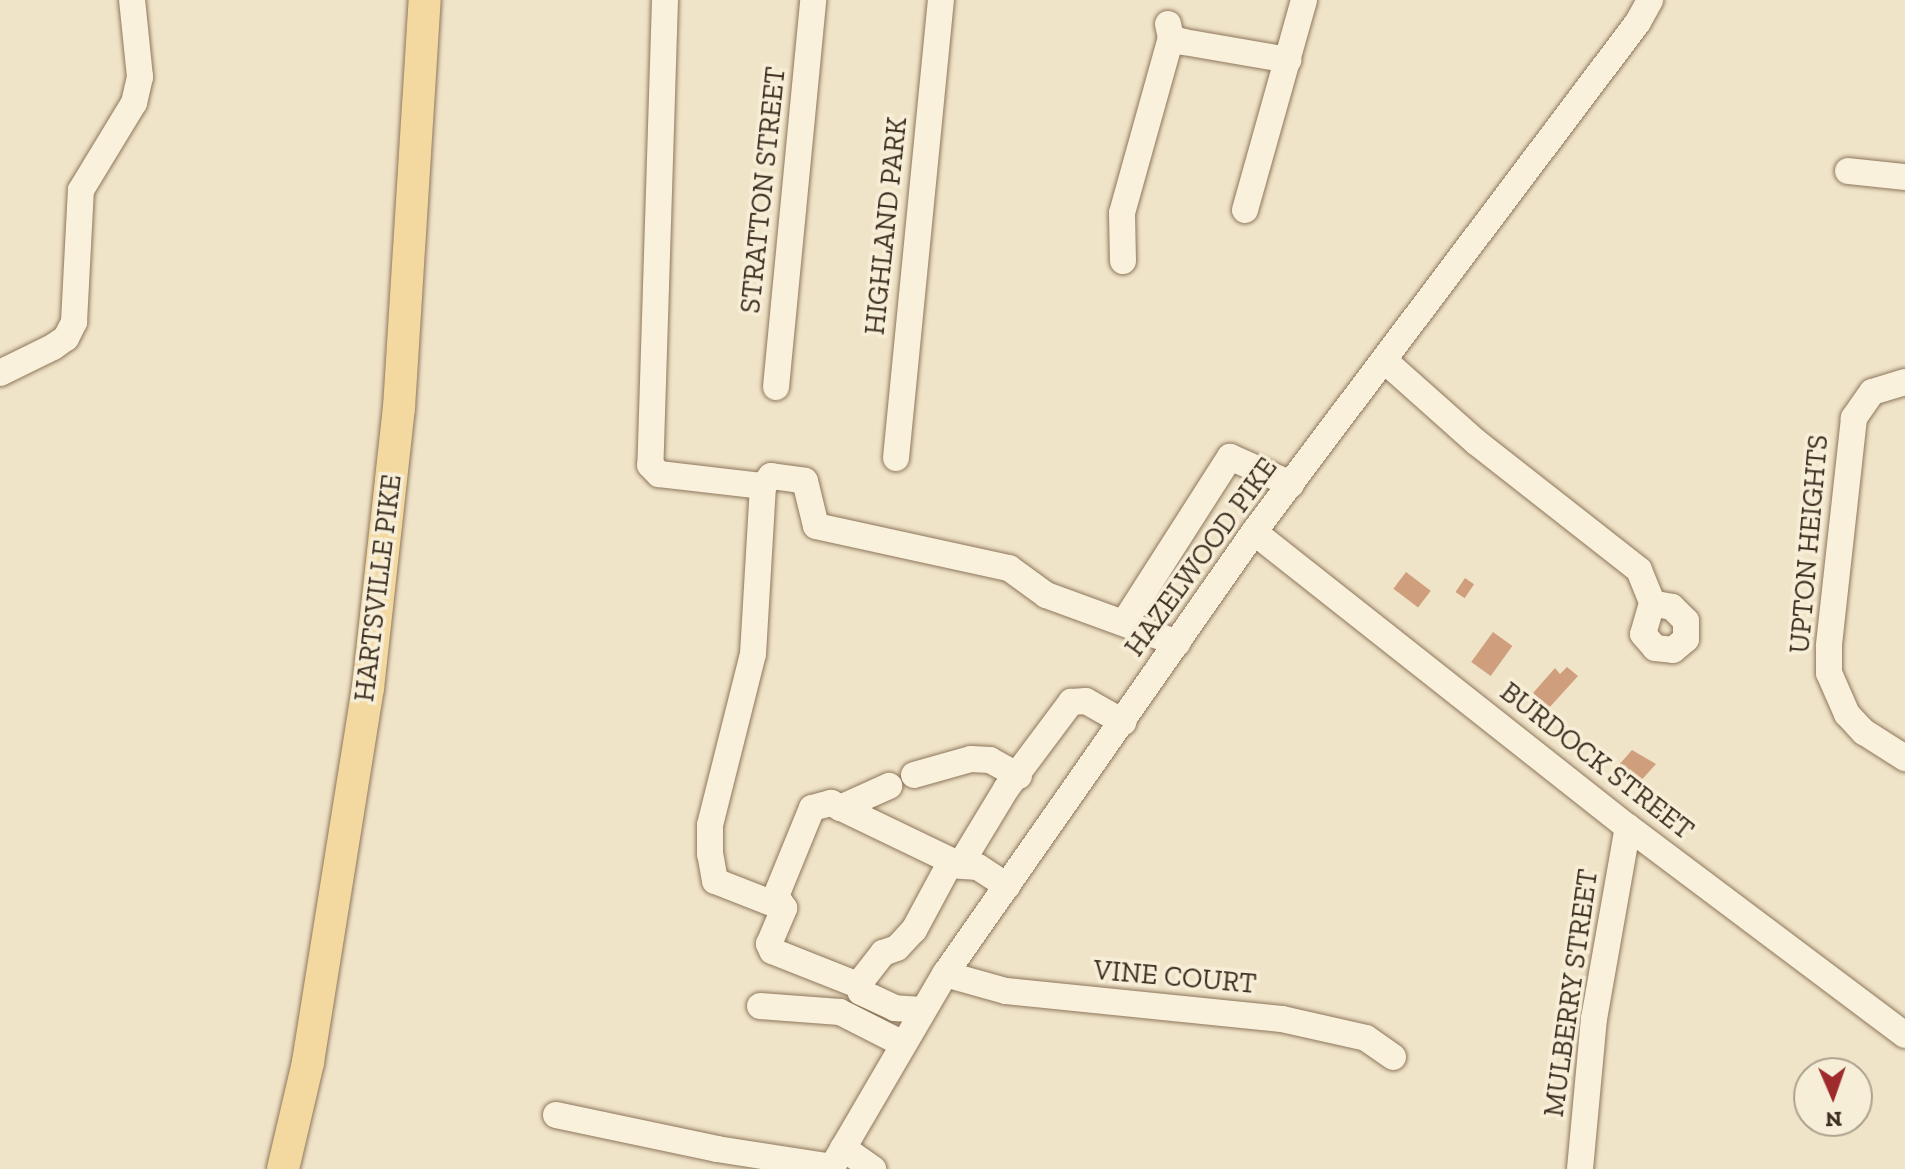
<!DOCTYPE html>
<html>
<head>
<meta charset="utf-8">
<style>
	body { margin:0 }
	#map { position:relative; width:1905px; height:1169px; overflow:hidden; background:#f0e4c8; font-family:"Zilla Slab",serif }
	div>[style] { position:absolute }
	.building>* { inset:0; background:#cf9f7d; transform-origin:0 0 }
	.roads { filter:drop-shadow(0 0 2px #8d765c) drop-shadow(0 0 2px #8d765c) }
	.minor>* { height:26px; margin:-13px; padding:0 13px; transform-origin:13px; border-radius:13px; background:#faf1dc }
	.major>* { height:32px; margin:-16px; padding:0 16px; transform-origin:16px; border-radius:16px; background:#f3d9a0 }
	span { translate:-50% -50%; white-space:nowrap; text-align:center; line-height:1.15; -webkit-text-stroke:7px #f7eed8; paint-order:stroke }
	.street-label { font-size:28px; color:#3d2e20 }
	.north { position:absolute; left:1793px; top:1057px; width:80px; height:80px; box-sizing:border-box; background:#f7eed8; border:2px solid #ada18e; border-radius:50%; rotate:178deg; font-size:22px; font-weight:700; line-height:32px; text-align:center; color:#3d2e20 }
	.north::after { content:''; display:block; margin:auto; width:28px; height:36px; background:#9e2a2b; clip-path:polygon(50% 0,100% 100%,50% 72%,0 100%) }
</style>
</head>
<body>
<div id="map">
	<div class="building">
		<div style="left:1406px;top:572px;width:31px;height:21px;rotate:37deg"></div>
		<div style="left:1465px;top:578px;width:11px;height:17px;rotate:34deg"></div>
		<div style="left:1493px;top:632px;width:24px;height:37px;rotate:36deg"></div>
		<div style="clip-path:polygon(1567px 667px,1578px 676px,1549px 708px,1533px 693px,1555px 668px,1560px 674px)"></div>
		<div style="clip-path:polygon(1632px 750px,1656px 764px,1638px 784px,1619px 773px,1618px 766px)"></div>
	</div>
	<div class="roads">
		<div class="minor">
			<div style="left:665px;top:0;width:465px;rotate:91.8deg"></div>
			<div style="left:650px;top:465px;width:13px;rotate:45deg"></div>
			<div style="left:659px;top:474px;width:105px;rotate:6.6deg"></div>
			<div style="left:1168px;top:24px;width:14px;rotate:78deg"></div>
			<div style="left:1171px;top:38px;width:14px;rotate:17deg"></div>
			<div style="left:1184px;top:42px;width:106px;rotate:9.8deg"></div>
			<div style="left:1848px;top:171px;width:57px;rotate:6deg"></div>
			<div style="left:1245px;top:210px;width:218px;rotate:-74.3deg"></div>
			<div style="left:1123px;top:261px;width:48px;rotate:-91.2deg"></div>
			<div style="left:1122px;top:213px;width:182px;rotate:-74.4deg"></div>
			<div style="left:1385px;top:361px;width:122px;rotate:41.7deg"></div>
			<div style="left:1476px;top:442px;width:207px;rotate:38.1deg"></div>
			<div style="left:1639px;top:570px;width:35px;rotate:68deg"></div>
			<div style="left:1652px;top:603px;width:32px;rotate:106deg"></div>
			<div style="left:1643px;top:634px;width:18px;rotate:49deg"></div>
			<div style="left:1655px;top:648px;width:18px;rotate:6deg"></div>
			<div style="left:1673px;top:650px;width:17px;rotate:-40deg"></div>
			<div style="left:1686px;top:639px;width:18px;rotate:-90deg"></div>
			<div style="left:1686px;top:621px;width:20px;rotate:-135deg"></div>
			<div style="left:1672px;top:607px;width:20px;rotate:-169deg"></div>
			<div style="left:0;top:373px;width:59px;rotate:-26.1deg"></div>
			<div style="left:53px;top:347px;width:16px;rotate:-35deg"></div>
			<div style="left:66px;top:338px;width:18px;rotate:-63deg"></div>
			<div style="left:74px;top:322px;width:132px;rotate:-87deg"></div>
			<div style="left:81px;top:190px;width:102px;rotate:-58.7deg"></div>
			<div style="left:134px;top:103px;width:27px;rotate:-77deg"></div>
			<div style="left:140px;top:77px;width:77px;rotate:-95.9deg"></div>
			<div style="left:1905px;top:382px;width:34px;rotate:163deg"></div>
			<div style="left:1872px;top:392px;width:32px;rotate:125deg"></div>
			<div style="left:1854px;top:418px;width:229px;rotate:96.3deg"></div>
			<div style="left:1829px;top:646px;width:27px;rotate:90deg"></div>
			<div style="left:1829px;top:673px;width:45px;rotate:66.3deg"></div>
			<div style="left:1847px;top:714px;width:25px;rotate:47deg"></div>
			<div style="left:1864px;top:732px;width:49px;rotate:32.4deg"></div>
			<div style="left:776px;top:387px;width:389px;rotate:-84.5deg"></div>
			<div style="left:896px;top:458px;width:460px;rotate:-84.4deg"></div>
			<div style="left:1254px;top:532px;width:476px;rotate:38.3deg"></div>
			<div style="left:1628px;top:827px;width:346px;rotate:36.9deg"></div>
			<div style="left:1125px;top:621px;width:195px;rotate:-57.4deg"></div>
			<div style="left:1230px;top:457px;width:67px;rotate:23.9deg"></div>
			<div style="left:914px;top:775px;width:59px;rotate:-15.7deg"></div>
			<div style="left:971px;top:759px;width:19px;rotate:3deg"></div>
			<div style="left:990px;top:760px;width:33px;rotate:29deg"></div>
			<div style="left:840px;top:808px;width:54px;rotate:-24.2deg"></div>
			<div style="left:960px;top:865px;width:89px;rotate:-58.8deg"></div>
			<div style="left:1006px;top:789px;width:109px;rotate:-53.2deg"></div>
			<div style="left:1071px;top:702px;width:15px;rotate:-4deg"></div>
			<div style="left:1086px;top:701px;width:43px;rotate:29.6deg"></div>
			<div style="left:784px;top:908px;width:74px;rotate:-158.6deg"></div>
			<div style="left:715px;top:881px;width:27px;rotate:-100deg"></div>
			<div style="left:710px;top:854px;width:29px;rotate:-90deg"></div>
			<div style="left:710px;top:825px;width:176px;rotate:-75.9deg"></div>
			<div style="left:753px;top:654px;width:168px;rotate:-86.6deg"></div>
			<div style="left:763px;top:486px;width:13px;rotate:-51deg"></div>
			<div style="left:771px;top:476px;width:34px;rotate:8deg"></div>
			<div style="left:805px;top:481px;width:46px;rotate:76.3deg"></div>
			<div style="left:816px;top:526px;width:198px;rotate:12.3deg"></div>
			<div style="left:1009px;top:568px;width:46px;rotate:36.1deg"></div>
			<div style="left:1046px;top:595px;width:140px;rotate:20.1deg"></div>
			<div style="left:945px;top:974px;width:63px;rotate:15.6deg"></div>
			<div style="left:1006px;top:991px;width:277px;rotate:5.8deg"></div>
			<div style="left:1282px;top:1019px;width:86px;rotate:12.7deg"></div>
			<div style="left:1366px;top:1038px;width:33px;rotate:35deg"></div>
			<div style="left:858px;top:985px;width:92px;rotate:-158.4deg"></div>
			<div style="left:772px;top:951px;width:8px;rotate:-113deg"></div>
			<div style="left:769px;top:944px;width:39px;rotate:-67deg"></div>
			<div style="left:784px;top:908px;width:14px;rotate:-124deg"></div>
			<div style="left:776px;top:896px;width:95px;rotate:-67.8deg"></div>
			<div style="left:812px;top:808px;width:20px;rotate:-15deg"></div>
			<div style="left:831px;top:803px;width:143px;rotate:25.7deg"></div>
			<div style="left:760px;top:1006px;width:80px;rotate:4.3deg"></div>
			<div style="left:840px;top:1012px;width:71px;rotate:26.9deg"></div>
			<div style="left:922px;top:1010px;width:27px;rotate:-176deg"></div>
			<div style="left:895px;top:1008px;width:38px;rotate:-155deg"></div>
			<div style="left:861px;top:992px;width:8px;rotate:-113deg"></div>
			<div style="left:858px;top:985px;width:41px;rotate:-52deg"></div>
			<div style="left:883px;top:953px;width:15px;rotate:-20deg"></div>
			<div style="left:897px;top:948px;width:25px;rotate:-47deg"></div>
			<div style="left:914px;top:930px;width:74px;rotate:-61.7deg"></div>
			<div style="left:949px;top:865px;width:29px;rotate:4deg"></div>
			<div style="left:978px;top:867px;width:35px;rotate:33deg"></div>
			<div style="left:556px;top:1115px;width:165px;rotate:11.9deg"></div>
			<div style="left:717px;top:1149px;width:116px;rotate:8.9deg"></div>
			<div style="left:843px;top:1148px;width:37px;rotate:35deg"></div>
			<div style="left:831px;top:1169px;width:226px;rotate:-59.7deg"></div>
			<div style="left:945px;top:974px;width:539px;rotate:-55.04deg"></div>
			<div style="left:1254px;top:532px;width:638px;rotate:-53.02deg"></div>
			<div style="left:1638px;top:22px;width:25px;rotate:-61deg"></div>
			<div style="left:1580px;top:1169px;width:151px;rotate:-84.7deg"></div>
			<div style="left:1594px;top:1019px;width:195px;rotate:-80deg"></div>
		</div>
		<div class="major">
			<div style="left:283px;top:1169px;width:110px;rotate:-76.8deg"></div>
			<div style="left:308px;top:1062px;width:379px;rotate:-80.9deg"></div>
			<div style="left:368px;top:688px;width:282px;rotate:-83.7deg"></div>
			<div style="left:399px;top:408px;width:409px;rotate:-86.4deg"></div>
		</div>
	</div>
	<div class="street-label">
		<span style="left:763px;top:190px;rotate:-84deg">STRATTON STREET</span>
		<span style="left:886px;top:226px;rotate:-84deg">HIGHLAND PARK</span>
		<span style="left:1809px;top:544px;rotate:-85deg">UPTON HEIGHTS</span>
		<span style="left:1201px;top:557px;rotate:-54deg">HAZELWOOD PIKE</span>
		<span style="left:378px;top:588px;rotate:-83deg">HARTSVILLE PIKE</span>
		<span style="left:1597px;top:761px;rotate:38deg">BURDOCK STREET</span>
		<span style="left:1175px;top:977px;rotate:5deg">VINE COURT</span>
		<span style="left:1571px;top:993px;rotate:-82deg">MULBERRY STREET</span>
	</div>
	<div class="north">N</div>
</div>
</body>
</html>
